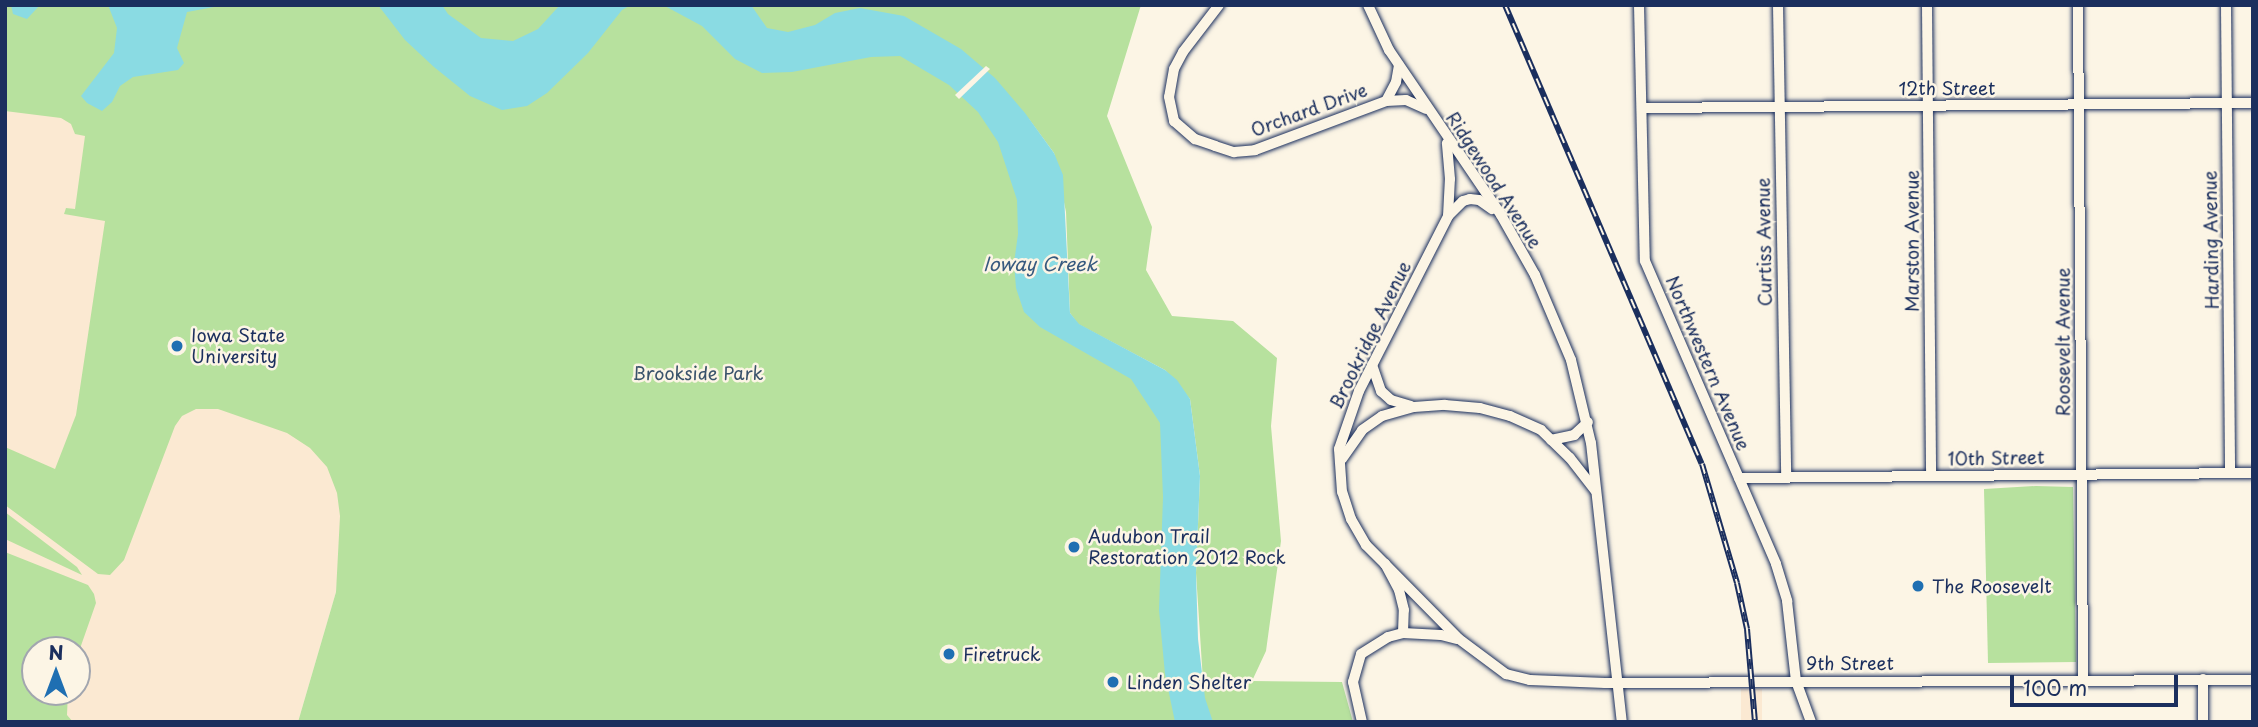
<!DOCTYPE html>
<html>
<head>
<meta charset="utf-8">
<style>
	body { margin:0 }
	#map { position:relative; width:2258px; height:727px; overflow:hidden; background:#fcf5e5; font-family:"Playpen Sans",sans-serif }
	div>[style] { position:absolute }
	.built>* { inset:0; background:#fbe9d2; transform-origin:0 0 }
	.green>* { inset:0; background:#b7e19e }
	.water>* { inset:0; background:#8adbe3 }
	.pier>* { inset:0; background:#fcf5e5 }
	.roads { filter:drop-shadow(0 0 2px #1b2f5e) drop-shadow(0 0 2px #1b2f5e) }
	.minor>* { height:10px; margin:-5px; padding:0 5px; transform-origin:5px; border-radius:5px; background:#fcf5e5 }
	.rail>* { height:6px; margin-top:-3px; transform-origin:0; background:repeating-linear-gradient(90deg,#fcf5e5 0 10px,#1b2f5e 0 20px); box-sizing:border-box; border-block:2px solid #1b2f5e }
	.dots>* { width:19px; height:19px; translate:-50% -50%; box-sizing:border-box; border:4px solid #fcf5e5; border-radius:50% }
	span { translate:-50% -50%; white-space:nowrap; text-align:center; line-height:1.15; -webkit-text-stroke:5px #fcf5e5; paint-order:stroke }
	.street-label { font-size:18px; color:#1b2f5e }
	.poi-label { font-size:18px; color:#1b2f5e }
	.left { translate:0 -50%; text-align:left }
	.park-label { font-size:18px; color:#3a536b }
	.water-label { font-size:19px; color:#375a7f; font-style:italic }
	.frame { position:absolute; inset:0; border:7px solid #1b2f5e; pointer-events:none }
	.north { position:absolute; left:21px; top:636px; width:70px; height:70px; box-sizing:border-box; background:#fcf5e5; border:2px solid #a2a6af; border-radius:50%; rotate:0deg; font-size:19px; font-weight:700; line-height:28px; text-align:center; color:#1b2f5e }
	.north::after { content:''; display:block; margin:auto; width:24px; height:32px; background:#1f6fb2; clip-path:polygon(50% 0,100% 100%,50% 72%,0 100%) }
	.scale { position:absolute; left:2010px; top:675px; width:168px; height:32px; box-sizing:border-box; border:4px solid #1b2f5e; border-top:0; padding-left:9px; font-size:21px; line-height:24px; white-space:nowrap; color:#1b2f5e; -webkit-text-stroke:5px #fcf5e5; paint-order:stroke }
</style>
</head>
<body>
<div id="map">
	<div class="built">
		<div style="clip-path:polygon(evenodd,5px 5px,350px 455px,336px 592px,298px 722px,5px 722px,5px 5px,35px 650px,77px 650px,77px 692px,35px 692px,35px 650px)"></div>
		<div style="left:1741px;top:689px;width:21px;height:33px"></div>
	</div>
	<div class="green">
		<div style="clip-path:polygon(evenodd,5px 5px,1141px 5px,1107px 116px,1152px 227px,1146px 270px,1172px 316px,1233px 321px,1277px 358px,1271px 426px,1281px 541px,1266px 651px,1252px 681px,1342px 682px,1353px 722px,298px 722px,336px 592px,340px 516px,337px 493px,327px 467px,310px 448px,287px 433px,218px 409px,196px 409px,182px 416px,175px 426px,124px 560px,110px 575px,98px 574px,5px 505px,5px 447px,55px 469px,76px 415px,105px 221px,64px 214px,66px 208px,75px 209px,85px 136px,75px 134px,71px 124px,61px 118px,5px 111px,5px 5px,1029px 119px,1054px 153px,1066px 212px,1070px 313px,1078px 324px,1165px 370px,1190px 399px,1200px 476px,1196px 573px,1203px 681px,1180px 567px,1171px 393px,1047px 311px,1029px 119px)"></div>
		<div style="clip-path:polygon(2036px 486px,2073px 487px,2076px 662px,1988px 663px,1984px 489px)"></div>
		<div style="clip-path:polygon(5px 512px,77px 567px,82px 575px,5px 539px)"></div>
		<div style="clip-path:polygon(5px 552px,88px 585px,94px 594px,96px 603px,77px 657px,77px 650px,35px 650px,35px 692px,68px 692px,67px 715px,73px 722px,5px 722px)"></div>
	</div>
	<div class="water">
		<div style="clip-path:polygon(11px 5px,40px 5px,27px 19px,13px 14px)"></div>
		<div style="clip-path:polygon(108px 5px,214px 5px,214px 7px,187px 12px,177px 48px,184px 63px,178px 70px,133px 77px,120px 86px,112px 102px,102px 111px,87px 103px,81px 96px,114px 53px,117px 28px)"></div>
		<div style="clip-path:polygon(378px 5px,442px 5px,448px 14px,481px 38px,513px 41px,538px 29px,560px 5px,631px 5px,622px 10px,588px 53px,547px 93px,527px 106px,502px 110px,470px 96px,434px 67px,405px 40px)"></div>
		<div style="clip-path:polygon(663px 5px,751px 5px,767px 28px,788px 32px,815px 25px,835px 13px,860px 8px,904px 16px,961px 49px,995px 78px,1025px 113px,1054px 153px,1063px 175px,1070px 313px,1079px 324px,1165px 370px,1177px 380px,1190px 399px,1200px 476px,1196px 573px,1198px 639px,1205px 698px,1213px 722px,1175px 722px,1165px 674px,1159px 610px,1163px 497px,1160px 423px,1131px 379px,1040px 327px,1024px 312px,1016px 288px,1014px 263px,1018px 234px,1017px 200px,998px 142px,978px 112px,949px 85px,900px 56px,871px 57px,792px 72px,762px 73px,735px 59px,702px 26px)"></div>
	</div>
	<div class="pier">
		<div style="clip-path:polygon(986px 66px,990px 69px,959px 99px,955px 95px)"></div>
	</div>
	<div class="roads">
		<div class="minor">
			<div style="left:1219px;top:5px;width:59px;rotate:127.5deg"></div>
			<div style="left:1183px;top:52px;width:19px;rotate:118deg"></div>
			<div style="left:1174px;top:69px;width:28px;rotate:100deg"></div>
			<div style="left:1169px;top:97px;width:25px;rotate:78deg"></div>
			<div style="left:1174px;top:121px;width:28px;rotate:41deg"></div>
			<div style="left:1195px;top:139px;width:21px;rotate:19deg"></div>
			<div style="left:1215px;top:146px;width:20px;rotate:18deg"></div>
			<div style="left:1234px;top:152px;width:21px;rotate:-5deg"></div>
			<div style="left:1255px;top:150px;width:140px;rotate:-20.5deg"></div>
			<div style="left:1386px;top:101px;width:21px;rotate:-62deg"></div>
			<div style="left:1396px;top:82px;width:17px;rotate:-80deg"></div>
			<div style="left:1368px;top:5px;width:50px;rotate:65deg"></div>
			<div style="left:1389px;top:50px;width:199px;rotate:55.8deg"></div>
			<div style="left:1501px;top:215px;width:69px;rotate:60.5deg"></div>
			<div style="left:1535px;top:275px;width:92px;rotate:67deg"></div>
			<div style="left:1571px;top:360px;width:85px;rotate:76.5deg"></div>
			<div style="left:1591px;top:443px;width:281px;rotate:83.7deg"></div>
			<div style="left:1639px;top:5px;width:256px;rotate:88.7deg"></div>
			<div style="left:1645px;top:261px;width:330px;rotate:66.6deg"></div>
			<div style="left:1776px;top:564px;width:39px;rotate:73deg"></div>
			<div style="left:1787px;top:601px;width:81px;rotate:83.6deg"></div>
			<div style="left:1796px;top:681px;width:44px;rotate:69.9deg"></div>
			<div style="left:1778px;top:5px;width:473px;rotate:89deg"></div>
			<div style="left:1927px;top:5px;width:471px;rotate:89.5deg"></div>
			<div style="left:2078px;top:5px;width:674px;rotate:89.57deg"></div>
			<div style="left:2226px;top:5px;width:468px;rotate:89.5deg"></div>
			<div style="left:1386px;top:101px;width:20px;rotate:-3deg"></div>
			<div style="left:1406px;top:100px;width:22px;rotate:24deg"></div>
			<div style="left:1642px;top:108px;width:611px;rotate:-0.47deg"></div>
			<div style="left:1448px;top:216px;width:21px;rotate:-45deg"></div>
			<div style="left:1463px;top:201px;width:7px;rotate:-16deg"></div>
			<div style="left:1470px;top:199px;width:9px;rotate:6deg"></div>
			<div style="left:1479px;top:200px;width:16px;rotate:35deg"></div>
			<div style="left:1372px;top:365px;width:28px;rotate:71deg"></div>
			<div style="left:1381px;top:391px;width:13px;rotate:42deg"></div>
			<div style="left:1391px;top:400px;width:21px;rotate:17deg"></div>
			<div style="left:1551px;top:440px;width:24px;rotate:-12deg"></div>
			<div style="left:1574px;top:435px;width:19px;rotate:-43deg"></div>
			<div style="left:1342px;top:459px;width:35px;rotate:-55deg"></div>
			<div style="left:1362px;top:430px;width:24px;rotate:-35deg"></div>
			<div style="left:1382px;top:416px;width:33px;rotate:-16deg"></div>
			<div style="left:1414px;top:407px;width:31px;rotate:-4deg"></div>
			<div style="left:1445px;top:405px;width:35px;rotate:5deg"></div>
			<div style="left:1480px;top:408px;width:31px;rotate:15deg"></div>
			<div style="left:1510px;top:416px;width:34px;rotate:24deg"></div>
			<div style="left:1541px;top:430px;width:40px;rotate:44deg"></div>
			<div style="left:1570px;top:458px;width:41px;rotate:52deg"></div>
			<div style="left:1739px;top:478px;width:514px;rotate:-0.56deg"></div>
			<div style="left:1385px;top:564px;width:105px;rotate:45.4deg"></div>
			<div style="left:1459px;top:639px;width:59px;rotate:36.7deg"></div>
			<div style="left:1506px;top:674px;width:25px;rotate:14deg"></div>
			<div style="left:1530px;top:680px;width:75px;rotate:2.3deg"></div>
			<div style="left:1605px;top:683px;width:648px;rotate:-0.27deg"></div>
			<div style="left:1403px;top:633px;width:23px;rotate:-88deg"></div>
			<div style="left:1404px;top:610px;width:21px;rotate:-104deg"></div>
			<div style="left:1399px;top:590px;width:30px;rotate:-118deg"></div>
			<div style="left:1385px;top:564px;width:27px;rotate:-135deg"></div>
			<div style="left:1366px;top:545px;width:30px;rotate:-120deg"></div>
			<div style="left:1351px;top:519px;width:28px;rotate:-108deg"></div>
			<div style="left:1342px;top:492px;width:43px;rotate:-94deg"></div>
			<div style="left:1339px;top:449px;width:61px;rotate:-71deg"></div>
			<div style="left:1359px;top:391px;width:196px;rotate:-63deg"></div>
			<div style="left:1448px;top:216px;width:37px;rotate:-87deg"></div>
			<div style="left:1450px;top:179px;width:36px;rotate:-95deg"></div>
			<div style="left:2203px;top:679px;width:43px;rotate:90deg"></div>
			<div style="left:1362px;top:722px;width:41px;rotate:-102.7deg"></div>
			<div style="left:1353px;top:682px;width:29px;rotate:-74deg"></div>
			<div style="left:1361px;top:654px;width:32px;rotate:-32deg"></div>
			<div style="left:1388px;top:637px;width:16px;rotate:-15deg"></div>
			<div style="left:1403px;top:633px;width:38px;rotate:3deg"></div>
			<div style="left:1441px;top:635px;width:16px;rotate:14deg"></div>
		</div>
	</div>
	<div class="rail">
		<div style="left:1505px;top:5px;width:499px;rotate:66.8deg"></div>
		<div style="left:1702px;top:464px;width:124px;rotate:73.6deg"></div>
		<div style="left:1737px;top:583px;width:47px;rotate:77.7deg"></div>
		<div style="left:1747px;top:629px;width:93px;rotate:85.1deg"></div>
	</div>
	<div class="dots">
		<div style="left:177px;top:346px;background:#1f6fb2"></div>
		<div style="left:1074px;top:547px;background:#1f6fb2"></div>
		<div style="left:1918px;top:586px;background:#1f6fb2"></div>
		<div style="left:949px;top:654px;background:#1f6fb2"></div>
		<div style="left:1113px;top:682px;background:#1f6fb2"></div>
	</div>
	<div class="street-label">
		<span style="left:1947px;top:88px">12th Street</span>
		<span style="left:1309px;top:110px;rotate:-20deg">Orchard Drive</span>
		<span style="left:1494px;top:180px;rotate:57deg">Ridgewood Avenue</span>
		<span style="left:2211px;top:240px;rotate:-91deg">Harding Avenue</span>
		<span style="left:1912px;top:241px;rotate:-90deg">Marston Avenue</span>
		<span style="left:1764px;top:242px;rotate:-91deg">Curtiss Avenue</span>
		<span style="left:1370px;top:335px;rotate:-64deg">Brookridge Avenue</span>
		<span style="left:2063px;top:342px;rotate:-90deg">Roosevelt Avenue</span>
		<span style="left:1708px;top:363px;rotate:67deg">Northwestern Avenue</span>
		<span style="left:1996px;top:458px;rotate:-1deg">10th Street</span>
		<span style="left:1850px;top:663px">9th Street</span>
	</div>
	<div class="poi-label">
		<span class="left" style="left:191px;top:346px">Iowa State<br>University</span>
		<span class="left" style="left:1088px;top:547px">Audubon Trail<br>Restoration 2012 Rock</span>
		<span class="left" style="left:1932px;top:586px">The Roosevelt</span>
		<span class="left" style="left:963px;top:654px">Firetruck</span>
		<span class="left" style="left:1127px;top:682px">Linden Shelter</span>
	</div>
	<div class="park-label">
		<span style="left:698px;top:373px">Brookside Park</span>
	</div>
	<div class="water-label">
		<span style="left:1040px;top:264px">Ioway Creek</span>
	</div>
	<div class="frame"></div>
	<div class="north">N</div>
	<div class="scale">100 m</div>
</div>
</body>
</html>
